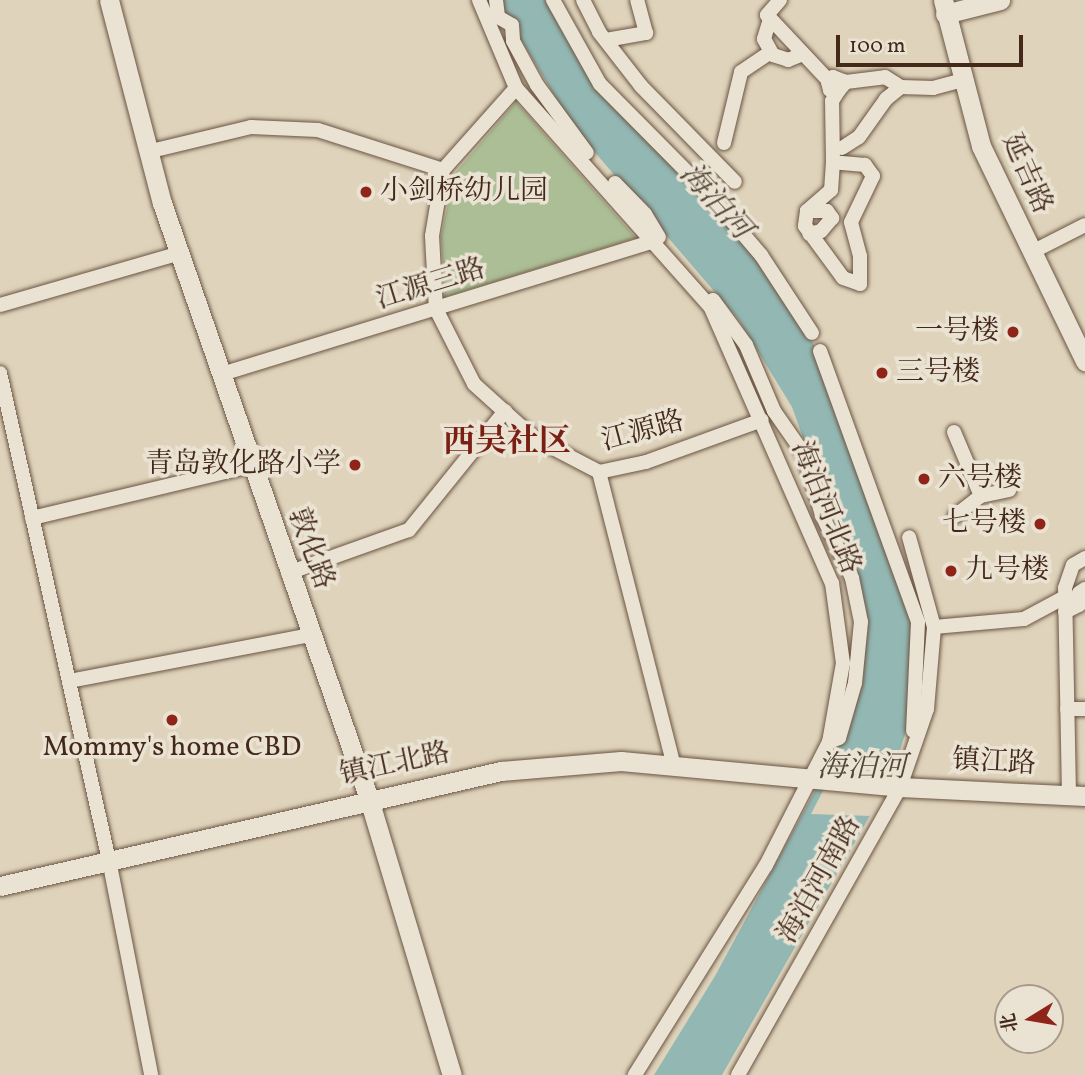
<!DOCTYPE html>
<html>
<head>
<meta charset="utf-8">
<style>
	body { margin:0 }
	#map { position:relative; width:1085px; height:1075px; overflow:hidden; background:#dfd4bb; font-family:Vollkorn,"Noto Serif SC",serif }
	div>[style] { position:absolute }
	.green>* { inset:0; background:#acbe95 }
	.water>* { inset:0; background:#93b8b3 }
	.pier>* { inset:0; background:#dfd4bb }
	.roads { filter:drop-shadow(0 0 2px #6b5443) drop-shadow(0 0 2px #6b5443) }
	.street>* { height:14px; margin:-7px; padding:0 7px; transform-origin:7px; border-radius:7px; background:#eae3d3 }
	.secondary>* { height:19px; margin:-9.5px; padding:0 9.5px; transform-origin:9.5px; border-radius:9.5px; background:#eae3d3 }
	.dots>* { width:19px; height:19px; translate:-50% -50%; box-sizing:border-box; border:4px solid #eae3d3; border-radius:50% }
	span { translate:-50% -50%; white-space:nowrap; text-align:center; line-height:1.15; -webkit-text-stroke:7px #eae3d3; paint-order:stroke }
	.street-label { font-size:28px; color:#44291b }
	.poi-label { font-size:28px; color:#44291b }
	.left { translate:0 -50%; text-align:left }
	.right { translate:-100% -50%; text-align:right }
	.water-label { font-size:30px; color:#544639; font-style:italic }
	.quarter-label { font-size:32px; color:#7a1f14; font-weight:700 }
	.north { position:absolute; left:994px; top:984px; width:70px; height:70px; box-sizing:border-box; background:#eae3d3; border:2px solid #a89989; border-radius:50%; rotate:259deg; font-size:19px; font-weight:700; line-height:28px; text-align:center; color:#44291b }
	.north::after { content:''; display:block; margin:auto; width:24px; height:32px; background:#8f2418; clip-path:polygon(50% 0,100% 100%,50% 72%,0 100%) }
	.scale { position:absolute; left:836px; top:35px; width:187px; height:32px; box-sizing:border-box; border:4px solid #44291b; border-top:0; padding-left:9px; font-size:21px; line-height:24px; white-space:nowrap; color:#44291b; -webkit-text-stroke:5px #eae3d3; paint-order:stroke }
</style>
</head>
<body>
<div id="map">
	<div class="green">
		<div style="clip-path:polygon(516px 102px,636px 238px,445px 297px,441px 237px,454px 174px)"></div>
	</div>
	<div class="water">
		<div style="clip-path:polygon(497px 0,546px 0,590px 80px,757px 257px,812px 340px,914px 624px,909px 721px,892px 777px,722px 1075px,654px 1075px,715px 976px,845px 735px,861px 650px,843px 548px,792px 407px,738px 319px,574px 128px)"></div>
	</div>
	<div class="pier">
		<div style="clip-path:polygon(841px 756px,901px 759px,873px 816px,811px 814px)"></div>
	</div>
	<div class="roads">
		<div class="street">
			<div style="left:479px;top:0;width:95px;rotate:67.2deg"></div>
			<div style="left:516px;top:88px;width:294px;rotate:48.4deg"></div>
			<div style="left:711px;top:308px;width:300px;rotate:66.3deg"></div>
			<div style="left:832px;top:583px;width:81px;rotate:82.2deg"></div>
			<div style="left:843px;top:663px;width:80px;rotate:100deg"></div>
			<div style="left:829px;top:742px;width:138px;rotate:117.1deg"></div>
			<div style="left:766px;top:865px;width:248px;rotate:122deg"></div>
			<div style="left:496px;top:0;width:17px;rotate:83deg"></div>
			<div style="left:498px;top:17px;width:16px;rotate:30deg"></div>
			<div style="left:512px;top:25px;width:16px;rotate:86deg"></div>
			<div style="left:513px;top:41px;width:50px;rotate:61.4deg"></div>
			<div style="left:537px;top:85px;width:84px;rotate:53.7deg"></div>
			<div style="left:553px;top:0;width:96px;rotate:60.8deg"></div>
			<div style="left:600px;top:84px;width:153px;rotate:45.3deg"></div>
			<div style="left:708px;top:193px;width:82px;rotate:49.5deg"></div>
			<div style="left:761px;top:255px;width:93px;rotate:56.8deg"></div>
			<div style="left:583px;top:0;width:36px;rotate:63deg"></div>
			<div style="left:599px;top:32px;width:68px;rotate:52.1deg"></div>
			<div style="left:641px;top:86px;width:134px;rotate:45.6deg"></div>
			<div style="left:780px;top:0;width:20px;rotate:131deg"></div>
			<div style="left:767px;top:15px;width:91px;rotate:46.8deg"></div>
			<div style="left:770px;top:19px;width:21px;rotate:107deg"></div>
			<div style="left:764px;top:39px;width:18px;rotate:61deg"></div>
			<div style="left:773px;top:55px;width:16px;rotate:18deg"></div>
			<div style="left:788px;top:60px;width:16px;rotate:-22deg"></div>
			<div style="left:606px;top:40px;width:41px;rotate:-9.9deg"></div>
			<div style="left:646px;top:33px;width:34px;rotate:-105deg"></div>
			<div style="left:846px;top:82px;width:14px;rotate:-159deg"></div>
			<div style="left:833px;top:77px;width:7px;rotate:135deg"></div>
			<div style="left:828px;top:82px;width:8px;rotate:76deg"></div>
			<div style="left:830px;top:90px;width:9px"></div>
			<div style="left:839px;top:90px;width:11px;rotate:-49deg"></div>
			<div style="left:846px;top:82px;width:39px;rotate:-7deg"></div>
			<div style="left:885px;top:77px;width:19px;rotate:32deg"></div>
			<div style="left:516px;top:88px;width:110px;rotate:131.7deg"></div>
			<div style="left:443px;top:170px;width:67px;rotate:99.5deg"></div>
			<div style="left:432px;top:236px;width:73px;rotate:86.9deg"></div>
			<div style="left:436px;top:309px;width:84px;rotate:63.1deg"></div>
			<div style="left:474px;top:384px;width:81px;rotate:42deg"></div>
			<div style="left:534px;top:438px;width:73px;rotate:27.6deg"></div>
			<div style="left:599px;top:472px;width:48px;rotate:-12deg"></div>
			<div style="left:646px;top:462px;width:123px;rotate:-19.9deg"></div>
			<div style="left:724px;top:143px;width:73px;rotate:-76.5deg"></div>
			<div style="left:741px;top:72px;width:36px;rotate:-34deg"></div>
			<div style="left:842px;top:148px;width:20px;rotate:-33deg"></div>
			<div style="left:859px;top:137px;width:47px;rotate:-54.6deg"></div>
			<div style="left:886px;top:99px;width:19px;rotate:-39deg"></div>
			<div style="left:901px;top:87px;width:32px;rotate:2deg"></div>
			<div style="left:933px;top:88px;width:30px;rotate:-15deg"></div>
			<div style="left:147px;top:152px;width:107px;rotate:-13.5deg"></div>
			<div style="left:251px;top:127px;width:67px;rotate:2.6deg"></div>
			<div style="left:318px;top:130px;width:131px;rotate:17.7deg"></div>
			<div style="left:833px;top:162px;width:28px;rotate:94deg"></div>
			<div style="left:831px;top:190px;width:32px;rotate:139deg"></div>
			<div style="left:807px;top:211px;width:15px;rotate:98deg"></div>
			<div style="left:805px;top:226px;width:64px;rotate:53.8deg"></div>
			<div style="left:843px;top:278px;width:18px;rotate:19deg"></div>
			<div style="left:860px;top:284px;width:28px;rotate:-90deg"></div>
			<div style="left:860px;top:256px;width:35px;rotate:-105deg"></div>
			<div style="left:851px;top:222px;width:51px;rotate:-64.4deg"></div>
			<div style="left:873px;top:176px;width:14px;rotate:-126deg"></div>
			<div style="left:865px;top:165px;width:32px;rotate:-175deg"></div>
			<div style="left:833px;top:162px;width:61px;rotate:-90.9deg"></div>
			<div style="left:832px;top:101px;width:13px;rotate:-58deg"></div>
			<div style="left:615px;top:183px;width:43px;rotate:45.9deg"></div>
			<div style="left:645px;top:214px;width:27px;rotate:59deg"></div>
			<div style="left:807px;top:211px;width:20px"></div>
			<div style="left:827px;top:211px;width:9px;rotate:54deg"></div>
			<div style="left:832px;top:218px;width:17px;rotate:130deg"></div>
			<div style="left:821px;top:231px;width:12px;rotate:166deg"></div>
			<div style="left:1032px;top:252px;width:59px;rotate:-27deg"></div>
			<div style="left:713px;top:300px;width:56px;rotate:53.7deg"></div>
			<div style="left:746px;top:345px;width:72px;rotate:67deg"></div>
			<div style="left:774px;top:411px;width:52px;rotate:55.1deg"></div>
			<div style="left:804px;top:454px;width:64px;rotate:73.6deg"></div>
			<div style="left:822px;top:515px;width:70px;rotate:64.5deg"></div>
			<div style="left:852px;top:578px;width:45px;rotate:78.4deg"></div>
			<div style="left:861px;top:622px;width:61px;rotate:95.6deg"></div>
			<div style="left:855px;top:683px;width:57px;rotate:106.2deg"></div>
			<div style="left:839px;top:738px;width:11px;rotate:158deg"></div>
			<div style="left:0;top:305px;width:187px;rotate:-16.1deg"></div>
			<div style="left:820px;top:351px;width:288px;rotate:70.1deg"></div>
			<div style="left:918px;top:622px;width:109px;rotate:92.6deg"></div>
			<div style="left:0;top:373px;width:499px;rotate:77.4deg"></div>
			<div style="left:109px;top:860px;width:219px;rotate:78.9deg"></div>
			<div style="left:222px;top:374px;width:452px;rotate:-17.1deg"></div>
			<div style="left:954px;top:432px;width:69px;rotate:67.1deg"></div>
			<div style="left:981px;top:496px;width:29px;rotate:-12deg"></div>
			<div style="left:599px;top:472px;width:303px;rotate:75.7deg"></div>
			<div style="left:955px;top:516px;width:33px;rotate:-38deg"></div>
			<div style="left:32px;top:518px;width:225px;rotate:-13.4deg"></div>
			<div style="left:288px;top:573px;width:128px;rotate:-19.6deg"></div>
			<div style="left:409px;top:530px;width:153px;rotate:-51.1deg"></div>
			<div style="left:1065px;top:612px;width:16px;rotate:-27deg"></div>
			<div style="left:1079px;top:605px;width:12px;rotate:-90deg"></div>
			<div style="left:1079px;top:593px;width:7px;rotate:-34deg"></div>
			<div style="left:934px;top:627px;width:90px;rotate:-5.1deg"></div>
			<div style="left:1024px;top:619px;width:47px;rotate:-28.2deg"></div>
			<div style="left:69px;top:681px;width:246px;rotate:-10.8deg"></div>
			<div style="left:1067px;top:709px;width:18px"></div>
			<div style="left:1069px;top:795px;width:207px;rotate:-91.1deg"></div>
			<div style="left:1065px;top:588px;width:24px;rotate:-71deg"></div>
			<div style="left:1073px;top:565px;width:14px;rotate:-30deg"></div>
			<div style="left:738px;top:1075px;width:330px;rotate:-60.6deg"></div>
			<div style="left:900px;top:787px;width:83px;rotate:-70.9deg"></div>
			<div style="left:927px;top:709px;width:82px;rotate:-85.1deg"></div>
			<div style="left:934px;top:627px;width:93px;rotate:-105.5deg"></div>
		</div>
		<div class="secondary">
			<div style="left:109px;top:0;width:210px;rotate:75.4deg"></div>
			<div style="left:162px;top:203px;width:631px;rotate:70.85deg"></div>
			<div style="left:369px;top:799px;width:288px;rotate:73.3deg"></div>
			<div style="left:943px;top:0;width:151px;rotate:75.4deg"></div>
			<div style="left:981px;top:146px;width:239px;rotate:64.2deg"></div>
			<div style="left:945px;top:14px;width:57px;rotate:-14.3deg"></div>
			<div style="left:0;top:886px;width:514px;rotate:-12.93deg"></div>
			<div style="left:501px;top:771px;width:120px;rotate:-4.8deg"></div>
			<div style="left:621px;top:761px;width:280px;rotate:5.3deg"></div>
			<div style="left:900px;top:787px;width:185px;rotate:2.8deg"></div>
		</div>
	</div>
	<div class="dots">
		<div style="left:366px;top:192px;background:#8f2418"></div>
		<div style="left:1013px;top:332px;background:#8f2418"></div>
		<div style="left:882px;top:373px;background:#8f2418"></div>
		<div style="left:355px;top:465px;background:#8f2418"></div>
		<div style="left:924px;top:479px;background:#8f2418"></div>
		<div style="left:1040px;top:524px;background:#8f2418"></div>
		<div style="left:951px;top:571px;background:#8f2418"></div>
		<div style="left:172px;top:720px;background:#8f2418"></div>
	</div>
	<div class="street-label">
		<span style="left:1026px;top:174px;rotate:66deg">延吉路</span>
		<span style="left:431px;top:285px;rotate:-17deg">江源三路</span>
		<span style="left:643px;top:432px;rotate:-15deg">江源路</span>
		<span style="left:825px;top:508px;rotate:68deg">海泊河北路</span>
		<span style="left:310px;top:549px;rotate:70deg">敦化路</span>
		<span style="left:994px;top:763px;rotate:3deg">镇江路</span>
		<span style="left:395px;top:765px;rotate:-12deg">镇江北路</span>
		<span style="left:820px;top:880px;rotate:-61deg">海泊河南路</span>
	</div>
	<div class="poi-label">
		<span class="left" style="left:380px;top:192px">小剑桥幼儿园</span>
		<span class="right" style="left:999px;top:332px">一号楼</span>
		<span class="left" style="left:896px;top:373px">三号楼</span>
		<span class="right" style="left:341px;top:465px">青岛敦化路小学</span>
		<span class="left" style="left:938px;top:479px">六号楼</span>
		<span class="right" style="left:1026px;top:524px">七号楼</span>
		<span class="left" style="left:965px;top:571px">九号楼</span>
		<span style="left:172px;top:748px">Mommy's home CBD</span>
	</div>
	<div class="water-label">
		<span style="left:715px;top:202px;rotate:48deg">海泊河</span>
		<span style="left:862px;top:768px">海泊河</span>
	</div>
	<div class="quarter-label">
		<span style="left:507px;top:443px">西吴社区</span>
	</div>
	<div class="north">北</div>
	<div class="scale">100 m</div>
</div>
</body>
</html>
